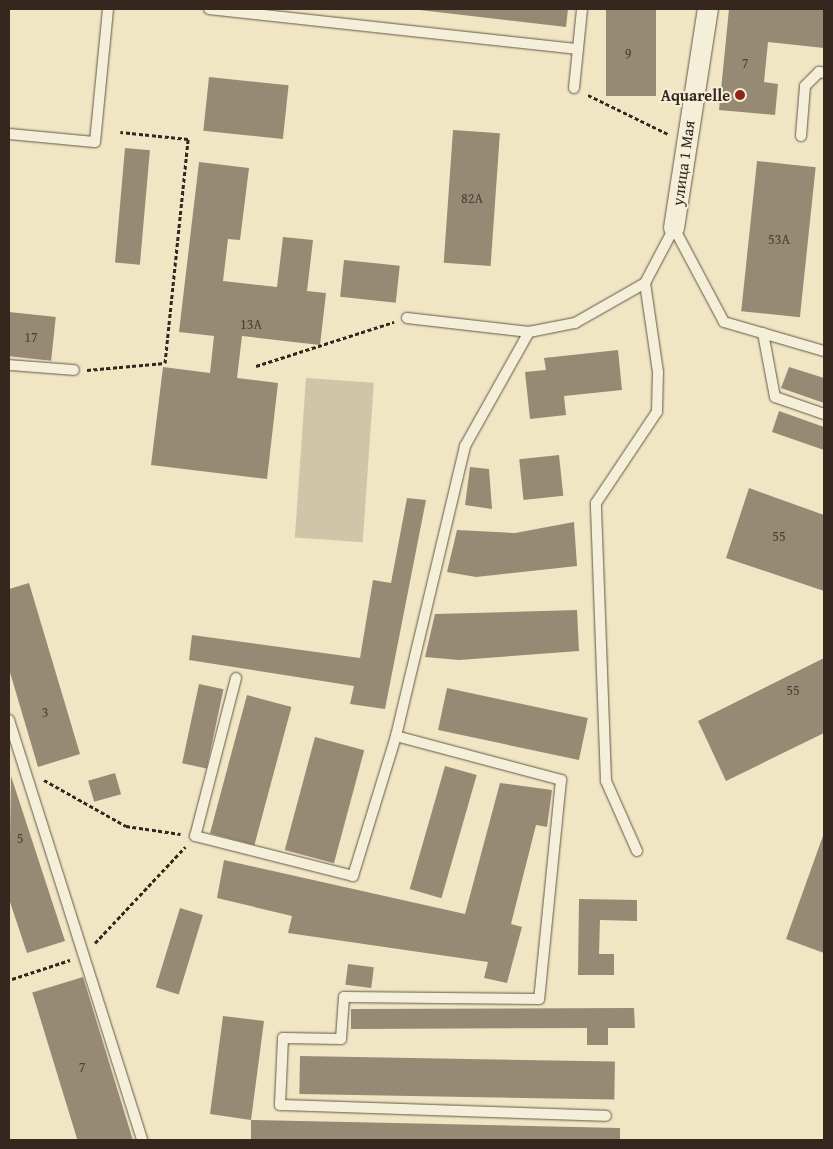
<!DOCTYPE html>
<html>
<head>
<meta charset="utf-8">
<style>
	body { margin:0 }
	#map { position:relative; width:833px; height:1149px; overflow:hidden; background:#f0e6c4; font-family:"Gentium Book Plus",serif }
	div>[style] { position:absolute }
	.green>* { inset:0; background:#d0c5a8; transform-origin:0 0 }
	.building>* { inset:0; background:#968a74; transform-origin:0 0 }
	.path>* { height:3px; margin-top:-1.5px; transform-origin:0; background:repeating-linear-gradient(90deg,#35261e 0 4px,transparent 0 6.5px) }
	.roads { filter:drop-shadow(0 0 1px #645648) drop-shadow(0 0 1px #645648) }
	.lane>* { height:10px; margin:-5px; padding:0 5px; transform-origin:5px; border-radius:5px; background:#f5efd9 }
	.street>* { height:20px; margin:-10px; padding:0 10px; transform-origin:10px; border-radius:10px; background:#f5efd9 }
	.dots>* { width:14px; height:14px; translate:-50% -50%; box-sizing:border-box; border:2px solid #f5efd9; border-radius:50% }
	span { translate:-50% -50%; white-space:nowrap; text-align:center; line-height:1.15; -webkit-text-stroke:4px #f5efd9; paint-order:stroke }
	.number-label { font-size:14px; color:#4d3f34 }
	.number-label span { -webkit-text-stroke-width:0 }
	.poi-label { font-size:16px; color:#35261e; font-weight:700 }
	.right { translate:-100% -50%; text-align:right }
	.street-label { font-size:16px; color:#35261e }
	.frame { position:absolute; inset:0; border:10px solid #35261e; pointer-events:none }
</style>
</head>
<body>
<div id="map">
	<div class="green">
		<div style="left:306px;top:378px;width:68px;height:160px;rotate:4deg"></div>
	</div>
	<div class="building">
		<div style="clip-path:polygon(411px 9px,568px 9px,566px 27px)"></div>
		<div style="left:606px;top:9px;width:50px;height:87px"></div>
		<div style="clip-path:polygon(729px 9px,824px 9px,824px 48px,768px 42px,764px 82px,778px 84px,775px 115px,719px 110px)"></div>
		<div style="left:209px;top:77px;width:80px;height:54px;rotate:6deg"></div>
		<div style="left:453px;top:130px;width:47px;height:133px;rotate:4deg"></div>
		<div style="left:125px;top:148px;width:25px;height:115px;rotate:5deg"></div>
		<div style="left:757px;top:161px;width:59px;height:151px;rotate:6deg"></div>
		<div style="clip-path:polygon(199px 162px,249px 168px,240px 240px,228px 239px,223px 281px,277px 287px,283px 237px,313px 240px,307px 291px,326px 293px,320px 345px,242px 336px,237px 378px,278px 383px,267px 479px,151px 465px,163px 367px,210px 373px,214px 336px,179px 332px)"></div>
		<div style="left:344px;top:260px;width:56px;height:37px;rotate:6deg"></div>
		<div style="left:9px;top:312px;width:47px;height:44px;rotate:6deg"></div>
		<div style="clip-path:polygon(618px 350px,622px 390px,564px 396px,566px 415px,530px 419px,525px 372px,546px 370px,544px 358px)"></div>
		<div style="clip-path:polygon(789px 367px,824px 378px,824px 403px,781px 388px)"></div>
		<div style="clip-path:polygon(779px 411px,824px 427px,824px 450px,772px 432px)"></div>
		<div style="left:559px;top:455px;width:41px;height:40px;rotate:84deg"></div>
		<div style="clip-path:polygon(470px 467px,489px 469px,492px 509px,465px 505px)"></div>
		<div style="clip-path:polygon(749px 488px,824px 515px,824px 591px,726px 558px)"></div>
		<div style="clip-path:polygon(407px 498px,426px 500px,385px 709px,350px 704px,354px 686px,189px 660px,192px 635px,360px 658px,373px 580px,391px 583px)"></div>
		<div style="clip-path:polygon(574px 522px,577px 566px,476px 577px,447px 572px,457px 530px,515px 533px)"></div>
		<div style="clip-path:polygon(29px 583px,80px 754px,38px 767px,9px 669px,9px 589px)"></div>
		<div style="clip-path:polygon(577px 610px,579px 651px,459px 660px,425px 657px,435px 614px)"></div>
		<div style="clip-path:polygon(824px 658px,824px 733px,726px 781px,698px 721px)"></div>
		<div style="left:199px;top:684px;width:25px;height:81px;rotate:12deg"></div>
		<div style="left:447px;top:688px;width:144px;height:43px;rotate:12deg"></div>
		<div style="left:247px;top:695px;width:46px;height:143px;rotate:15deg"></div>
		<div style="left:315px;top:737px;width:51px;height:117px;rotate:15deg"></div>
		<div style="left:445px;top:766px;width:33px;height:128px;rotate:16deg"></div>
		<div style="left:115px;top:773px;width:22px;height:28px;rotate:74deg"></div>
		<div style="clip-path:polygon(11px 776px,65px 941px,27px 953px,9px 899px)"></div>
		<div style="clip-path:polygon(500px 783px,552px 790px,547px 827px,536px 825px,511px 924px,522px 927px,507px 983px,484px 978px,488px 962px,288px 933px,292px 916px,217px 898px,224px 860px,465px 914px)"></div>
		<div style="clip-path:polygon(824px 833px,824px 953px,786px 939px)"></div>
		<div style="clip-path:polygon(579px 899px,637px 900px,637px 921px,600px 920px,599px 954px,614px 954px,614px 975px,578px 975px)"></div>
		<div style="left:180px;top:908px;width:24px;height:83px;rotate:17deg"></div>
		<div style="left:348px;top:964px;width:26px;height:21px;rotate:7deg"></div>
		<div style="left:83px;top:977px;width:170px;height:53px;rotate:73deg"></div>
		<div style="clip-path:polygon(634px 1008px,635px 1028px,608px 1028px,608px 1045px,587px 1045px,587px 1028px,351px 1029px,351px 1009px)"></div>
		<div style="clip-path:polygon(223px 1016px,264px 1021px,251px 1120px,620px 1128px,620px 1140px,251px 1140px,251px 1120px,210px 1114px)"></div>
		<div style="left:300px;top:1056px;width:315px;height:38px;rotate:1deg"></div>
	</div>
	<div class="path">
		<div style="left:588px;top:95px;width:89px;rotate:26deg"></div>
		<div style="left:256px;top:366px;width:145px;rotate:-17.7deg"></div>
		<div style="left:87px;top:370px;width:78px;rotate:-5.1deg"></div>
		<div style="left:165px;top:363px;width:225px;rotate:-84.1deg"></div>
		<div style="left:188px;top:139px;width:68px;rotate:-174.1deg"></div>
		<div style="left:44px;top:780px;width:94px;rotate:29.3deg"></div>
		<div style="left:126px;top:826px;width:55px;rotate:8.4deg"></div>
		<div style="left:95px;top:943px;width:132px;rotate:-46.8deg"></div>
		<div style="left:12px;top:979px;width:61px;rotate:-18.1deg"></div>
	</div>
	<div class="roads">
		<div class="lane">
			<div style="left:209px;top:9px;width:371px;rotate:6.2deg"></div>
			<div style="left:574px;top:88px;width:79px;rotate:-84.2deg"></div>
			<div style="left:9px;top:134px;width:86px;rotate:5.3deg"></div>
			<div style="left:95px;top:142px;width:134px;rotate:-84.4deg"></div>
			<div style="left:801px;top:136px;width:50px;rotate:-85.4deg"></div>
			<div style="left:805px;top:86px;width:20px;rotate:-45deg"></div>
			<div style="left:819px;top:72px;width:5px;rotate:11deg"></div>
			<div style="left:674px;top:228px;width:106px;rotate:62deg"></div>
			<div style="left:724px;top:322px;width:104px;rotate:16.2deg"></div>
			<div style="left:407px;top:318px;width:123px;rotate:6.5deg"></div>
			<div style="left:529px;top:332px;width:47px;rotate:-11.1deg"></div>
			<div style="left:575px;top:323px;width:81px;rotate:-29.7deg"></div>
			<div style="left:645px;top:283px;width:62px;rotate:-62.2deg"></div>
			<div style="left:763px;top:333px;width:65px;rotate:79.4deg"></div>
			<div style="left:775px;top:397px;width:52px;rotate:19.1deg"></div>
			<div style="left:9px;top:365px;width:65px;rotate:4.4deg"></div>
			<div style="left:236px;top:678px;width:163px;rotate:104.5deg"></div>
			<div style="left:195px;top:836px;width:163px;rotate:14.2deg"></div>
			<div style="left:353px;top:876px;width:146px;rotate:-72.9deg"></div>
			<div style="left:396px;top:736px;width:298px;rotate:-76.6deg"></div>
			<div style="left:465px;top:446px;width:131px;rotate:-60.7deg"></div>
			<div style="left:9px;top:720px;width:441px;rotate:72.4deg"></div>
			<div style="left:396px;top:736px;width:171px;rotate:14.9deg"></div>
			<div style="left:561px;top:780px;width:220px;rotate:95.7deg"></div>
			<div style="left:539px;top:999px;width:195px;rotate:-179.4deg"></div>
			<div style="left:344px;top:997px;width:42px;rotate:94.1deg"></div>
			<div style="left:341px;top:1039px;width:58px;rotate:-179deg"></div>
			<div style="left:283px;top:1038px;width:67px;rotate:92.6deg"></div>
			<div style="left:280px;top:1105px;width:326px;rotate:1.9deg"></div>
			<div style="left:637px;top:851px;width:77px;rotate:-113.9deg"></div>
			<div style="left:606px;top:781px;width:278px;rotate:-92.1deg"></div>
			<div style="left:596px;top:503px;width:110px;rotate:-56.2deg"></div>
			<div style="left:657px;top:412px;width:40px;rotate:-88.6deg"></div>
			<div style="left:658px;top:372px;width:90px;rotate:-98.3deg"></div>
		</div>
		<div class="street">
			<div style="left:674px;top:228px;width:222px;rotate:-81.2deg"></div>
		</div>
	</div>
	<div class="dots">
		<div style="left:740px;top:95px;background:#8f2418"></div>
	</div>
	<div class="number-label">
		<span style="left:628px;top:53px">9</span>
		<span style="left:745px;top:63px">7</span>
		<span style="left:472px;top:198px">82А</span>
		<span style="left:779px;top:239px">53А</span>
		<span style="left:251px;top:324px">13А</span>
		<span style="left:31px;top:337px">17</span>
		<span style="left:779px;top:536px">55</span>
		<span style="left:793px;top:690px">55</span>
		<span style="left:45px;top:712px">3</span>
		<span style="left:20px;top:838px">5</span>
		<span style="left:82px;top:1067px">7</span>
	</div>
	<div class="poi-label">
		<span class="right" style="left:730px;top:95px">Aquarelle</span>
	</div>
	<div class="street-label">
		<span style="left:683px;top:163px;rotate:-82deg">улица 1 Мая</span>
	</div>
	<div class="frame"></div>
</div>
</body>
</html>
